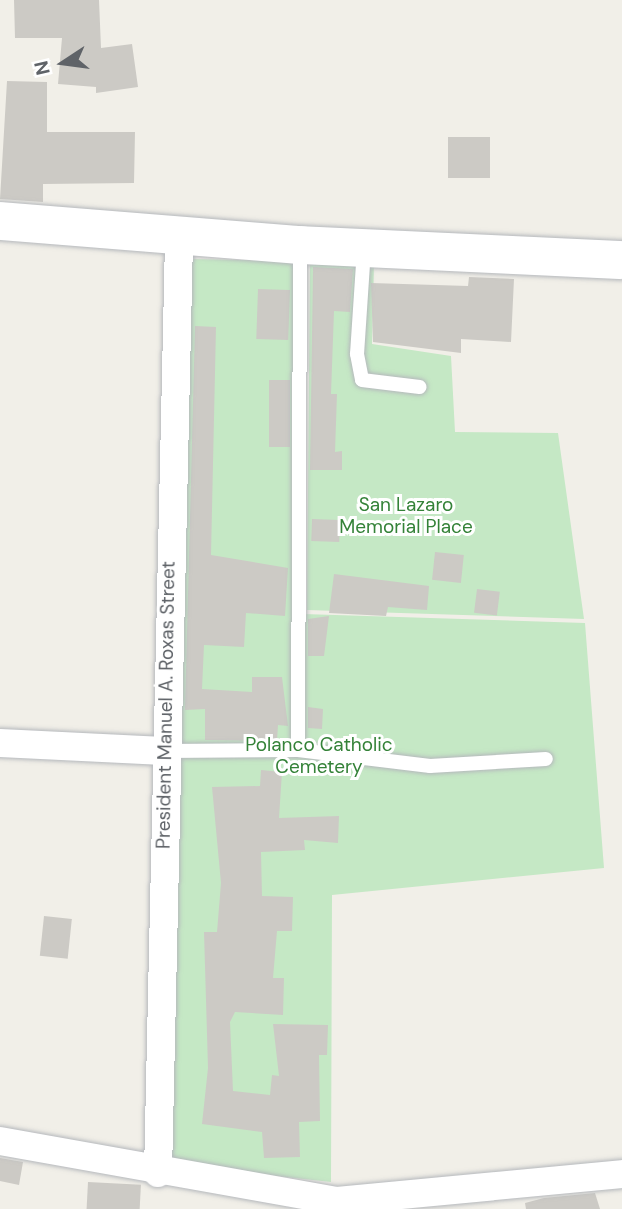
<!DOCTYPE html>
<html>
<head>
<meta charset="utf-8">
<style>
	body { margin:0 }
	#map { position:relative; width:622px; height:1209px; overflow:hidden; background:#f1efe8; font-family:"DM Sans",sans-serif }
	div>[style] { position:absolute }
	.green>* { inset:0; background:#c5e8c5 }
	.building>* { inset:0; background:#cccac5; transform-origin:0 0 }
	.roads { filter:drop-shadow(0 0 2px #b5b8bc) drop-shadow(0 0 2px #b5b8bc) }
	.lane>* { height:14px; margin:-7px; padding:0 7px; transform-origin:7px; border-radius:7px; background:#fff }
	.street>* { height:28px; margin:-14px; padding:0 14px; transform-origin:14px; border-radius:14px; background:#fff }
	.secondary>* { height:38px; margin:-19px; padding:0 19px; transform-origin:19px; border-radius:19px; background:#fff }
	span { translate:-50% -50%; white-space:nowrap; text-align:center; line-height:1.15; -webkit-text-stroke:6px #fff; paint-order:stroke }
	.park-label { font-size:19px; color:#348238 }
	.street-label { font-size:19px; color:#5f6368 }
	.north { position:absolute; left:28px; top:28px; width:70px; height:70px; -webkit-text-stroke:5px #fff; paint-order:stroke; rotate:257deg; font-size:19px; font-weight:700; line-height:28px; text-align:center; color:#5f6368 }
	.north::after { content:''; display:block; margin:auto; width:24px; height:32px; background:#5f6368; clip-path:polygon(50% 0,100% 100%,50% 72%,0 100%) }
</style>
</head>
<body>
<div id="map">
	<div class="green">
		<div style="clip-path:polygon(190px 259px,307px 261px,303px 614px,585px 623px,604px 868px,332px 895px,331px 1182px,170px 1164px)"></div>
		<div style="clip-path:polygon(310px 261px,374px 264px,372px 344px,451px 356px,455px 432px,558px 433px,584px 619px,307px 610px)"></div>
	</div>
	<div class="building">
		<div style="clip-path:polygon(14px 0,99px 0,101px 48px,132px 44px,138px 87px,96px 93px,96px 87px,58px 84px,62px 38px,15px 38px)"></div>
		<div style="clip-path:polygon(7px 81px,47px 82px,47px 132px,135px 132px,134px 183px,43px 184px,43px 202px,0 199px)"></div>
		<div style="left:448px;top:137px;width:42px;height:41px"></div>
		<div style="clip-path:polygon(313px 267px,353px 269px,350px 312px,334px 311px,331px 394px,337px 394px,335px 452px,342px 451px,342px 470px,310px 470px)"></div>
		<div style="clip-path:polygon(469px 277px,514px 279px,511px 342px,461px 339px,461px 353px,373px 342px,371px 283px,468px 286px)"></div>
		<div style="left:258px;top:289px;width:32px;height:50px;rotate:2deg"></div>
		<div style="clip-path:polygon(195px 326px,216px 327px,211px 555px,288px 568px,285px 616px,246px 613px,244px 647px,204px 645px,202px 689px,252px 692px,252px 677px,282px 677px,288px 726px,278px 725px,277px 741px,205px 740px,205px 709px,185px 710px)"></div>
		<div style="left:269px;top:380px;width:21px;height:67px"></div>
		<div style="left:312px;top:519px;width:28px;height:22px;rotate:2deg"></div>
		<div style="left:435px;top:552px;width:29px;height:28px;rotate:6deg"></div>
		<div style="clip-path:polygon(334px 574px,429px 586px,427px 610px,388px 607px,386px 616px,329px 613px)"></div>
		<div style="left:477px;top:589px;width:23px;height:24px;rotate:7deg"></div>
		<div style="clip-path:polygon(329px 616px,324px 656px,308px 656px,308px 619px)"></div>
		<div style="clip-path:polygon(308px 707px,323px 709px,322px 729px,308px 728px)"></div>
		<div style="clip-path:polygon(261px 770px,282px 772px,279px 818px,339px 816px,338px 843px,304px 840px,305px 850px,261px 852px,262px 896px,293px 897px,292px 931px,277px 931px,273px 978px,284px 978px,283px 1015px,235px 1012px,230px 1022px,233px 1091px,270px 1095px,272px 1075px,279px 1076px,273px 1024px,328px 1025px,327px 1055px,319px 1055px,320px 1121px,299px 1122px,300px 1157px,264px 1158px,262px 1132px,202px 1124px,208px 1068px,204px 932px,217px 932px,221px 883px,212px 787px,260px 786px)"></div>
		<div style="left:44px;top:916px;width:28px;height:40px;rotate:6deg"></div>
		<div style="clip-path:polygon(0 1158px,23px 1162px,19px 1185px,0 1181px)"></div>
		<div style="left:88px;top:1182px;width:53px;height:27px;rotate:3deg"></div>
		<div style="clip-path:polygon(595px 1193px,600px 1209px,526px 1209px,525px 1203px,544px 1198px)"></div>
	</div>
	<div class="roads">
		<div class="lane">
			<div style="left:364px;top:249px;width:105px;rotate:93.8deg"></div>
			<div style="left:357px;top:354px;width:26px;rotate:79deg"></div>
			<div style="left:362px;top:380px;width:58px;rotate:6.9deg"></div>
			<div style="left:298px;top:750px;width:133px;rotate:6.9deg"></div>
			<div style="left:430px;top:766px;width:116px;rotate:-3.5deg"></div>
			<div style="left:164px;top:751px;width:134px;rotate:-0.4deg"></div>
			<div style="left:298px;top:750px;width:504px;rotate:-89.77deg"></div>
		</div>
		<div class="street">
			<div style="left:0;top:743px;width:164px;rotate:2.8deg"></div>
			<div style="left:0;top:1141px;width:342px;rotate:10.1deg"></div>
			<div style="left:337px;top:1201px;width:286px;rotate:-5.4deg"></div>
			<div style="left:158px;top:1173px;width:936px;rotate:-88.71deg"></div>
		</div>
		<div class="secondary">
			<div style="left:0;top:221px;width:301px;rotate:4.6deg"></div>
			<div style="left:300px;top:245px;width:322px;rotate:2.7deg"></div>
		</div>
	</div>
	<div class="park-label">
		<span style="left:406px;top:516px">San Lazaro<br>Memorial Place</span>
		<span style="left:319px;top:756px">Polanco Catholic<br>Cemetery</span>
	</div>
	<div class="street-label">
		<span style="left:166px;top:705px;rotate:-89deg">President Manuel A. Roxas Street</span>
	</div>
	<div class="north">N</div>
</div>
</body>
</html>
